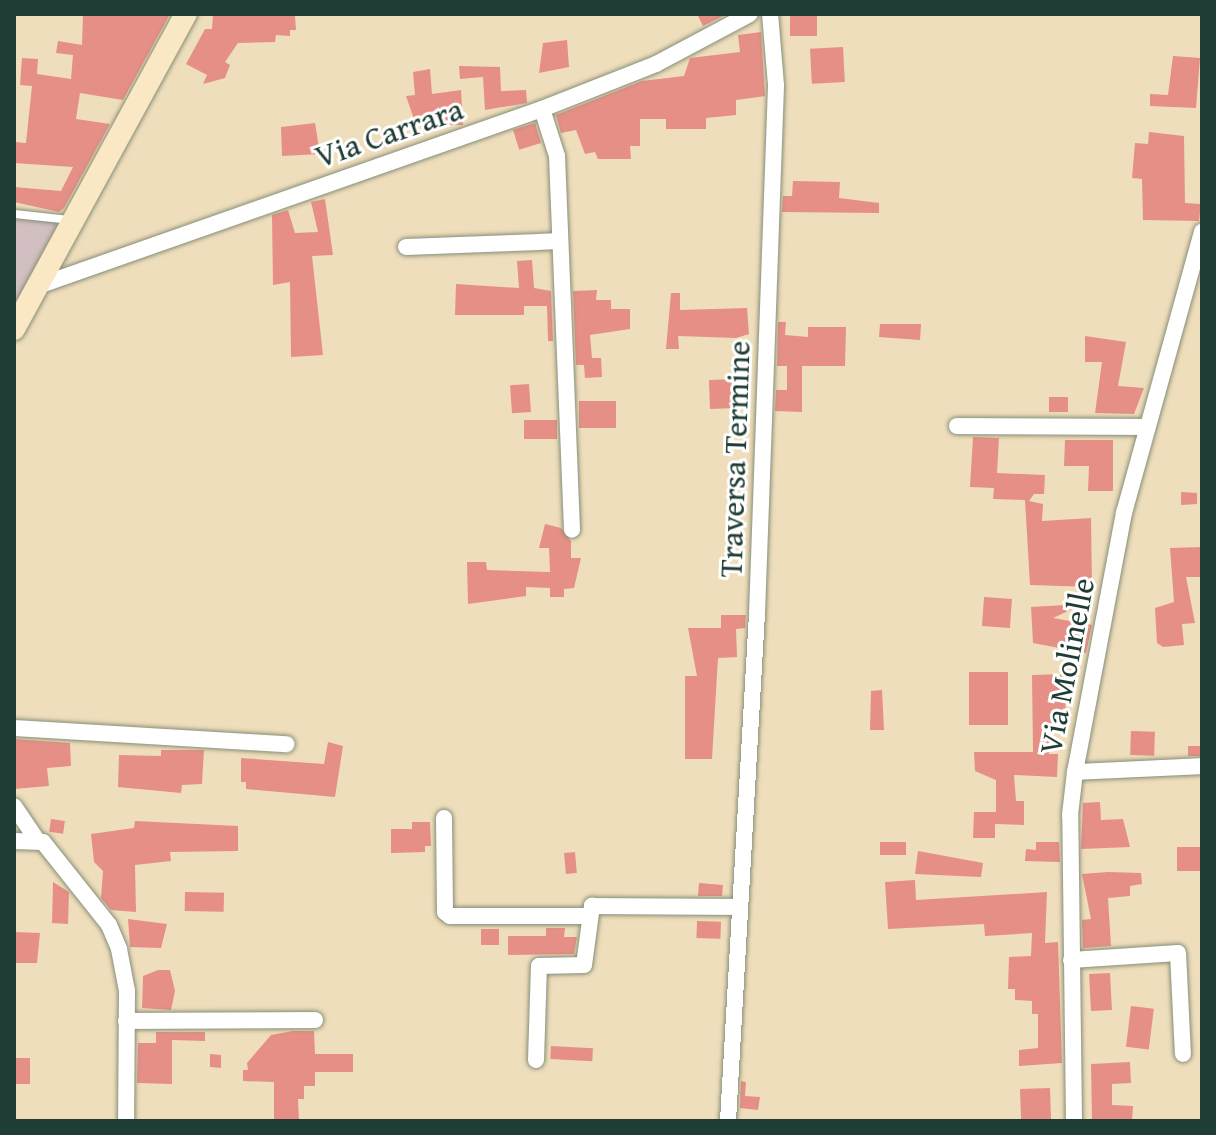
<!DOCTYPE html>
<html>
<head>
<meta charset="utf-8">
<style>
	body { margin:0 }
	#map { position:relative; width:1216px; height:1135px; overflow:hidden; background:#efdebc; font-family:"Gentium Book Plus",serif }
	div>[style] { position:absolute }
	.industrial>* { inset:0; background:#d2bfc1 }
	.building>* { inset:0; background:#e68f86; transform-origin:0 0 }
	.roads { filter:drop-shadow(0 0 2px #878e78) drop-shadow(0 0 2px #878e78) }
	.lane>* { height:8px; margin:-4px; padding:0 4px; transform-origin:4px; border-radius:4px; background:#fff }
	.street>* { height:16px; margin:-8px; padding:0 8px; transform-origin:8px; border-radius:8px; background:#fff }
	.secondary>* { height:22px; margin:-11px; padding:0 11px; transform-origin:11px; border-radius:11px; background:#fae7c3 }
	span { translate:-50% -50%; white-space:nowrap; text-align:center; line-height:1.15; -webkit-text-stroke:6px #fff; paint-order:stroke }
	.street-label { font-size:32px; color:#1f3d34 }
	.frame { position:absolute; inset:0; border:16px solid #1f3d34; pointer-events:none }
</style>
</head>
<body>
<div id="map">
	<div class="industrial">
		<div style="clip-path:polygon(14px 217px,63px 223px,14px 309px)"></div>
	</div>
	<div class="building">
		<div style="clip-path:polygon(83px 14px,170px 14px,123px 100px,80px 93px,76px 119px,110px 124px,64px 208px,59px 212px,14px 202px,14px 187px,61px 191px,73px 167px,14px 163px,14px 142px,26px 143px,32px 86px,20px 85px,22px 58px,38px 59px,37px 74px,71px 79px,73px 55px,56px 53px,58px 41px,82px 45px)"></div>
		<div style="clip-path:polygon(213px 14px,287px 14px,295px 16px,296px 30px,290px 30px,290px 36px,276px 35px,275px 42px,238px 43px,225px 62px,230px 65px,225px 78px,203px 84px,207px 75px,186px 64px,205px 29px,212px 29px)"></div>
		<div style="clip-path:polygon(697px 14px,727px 14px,703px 26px)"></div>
		<div style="left:790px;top:14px;width:27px;height:22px"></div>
		<div style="clip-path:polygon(761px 32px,765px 96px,736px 100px,736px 115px,706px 118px,706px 129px,666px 129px,666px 119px,640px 119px,640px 146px,630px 146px,631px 159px,598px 159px,595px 152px,585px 154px,576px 130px,561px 133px,556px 115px,642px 81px,684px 76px,690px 58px,740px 52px,738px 35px)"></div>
		<div style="clip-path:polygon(567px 40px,569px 67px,539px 73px,543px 43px)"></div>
		<div style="left:843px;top:47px;width:35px;height:33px;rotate:87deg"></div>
		<div style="clip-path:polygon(1173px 56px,1200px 58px,1196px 108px,1150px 106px,1150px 94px,1168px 95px)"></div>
		<div style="clip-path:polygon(459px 66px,500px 67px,501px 91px,526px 90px,527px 103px,485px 110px,483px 77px,460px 79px)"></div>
		<div style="clip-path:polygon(430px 69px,432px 94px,461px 90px,463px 125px,416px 125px,406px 96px,415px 95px,413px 72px)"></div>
		<div style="clip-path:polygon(315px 123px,320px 154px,282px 156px,281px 127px)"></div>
		<div style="left:535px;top:123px;width:21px;height:23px;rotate:73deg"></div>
		<div style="clip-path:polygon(1149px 132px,1184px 136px,1185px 203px,1201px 204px,1199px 221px,1143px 220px,1142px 179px,1132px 178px,1135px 143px,1148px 144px)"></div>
		<div style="clip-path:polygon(793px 181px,840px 182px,839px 198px,879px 203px,879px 213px,782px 212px,783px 196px,792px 196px)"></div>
		<div style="clip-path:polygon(325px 199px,333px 255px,312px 256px,323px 355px,291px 357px,290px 282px,273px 285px,272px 215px,288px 210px,295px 233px,318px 232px,311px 202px)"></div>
		<div style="clip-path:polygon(532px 260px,534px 288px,551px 291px,553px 341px,548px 341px,547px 306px,524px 306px,524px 315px,455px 315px,456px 284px,519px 288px,517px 261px)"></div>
		<div style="clip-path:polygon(597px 290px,596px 300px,611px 300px,611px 309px,630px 309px,630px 329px,590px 335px,592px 358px,601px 358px,602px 377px,585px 378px,584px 365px,576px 365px,573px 291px)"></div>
		<div style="clip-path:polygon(671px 293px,680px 293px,680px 310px,747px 308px,749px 334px,736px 338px,678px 336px,679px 349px,666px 349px)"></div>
		<div style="clip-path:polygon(778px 322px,786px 322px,785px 335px,808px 337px,808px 327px,846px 327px,845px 366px,802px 366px,802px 412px,775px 411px,776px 390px,787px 390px,787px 366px,777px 366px)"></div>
		<div style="clip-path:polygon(880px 324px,921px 324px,920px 340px,879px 337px)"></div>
		<div style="clip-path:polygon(1085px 336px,1126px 342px,1118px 386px,1144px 388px,1134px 414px,1095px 413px,1102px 362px,1085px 362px)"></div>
		<div style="clip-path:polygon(735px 379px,741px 401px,737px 408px,710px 409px,709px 380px)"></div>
		<div style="left:529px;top:384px;width:28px;height:19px;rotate:86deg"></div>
		<div style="left:1049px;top:397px;width:19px;height:15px"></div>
		<div style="left:579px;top:401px;width:37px;height:27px"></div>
		<div style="left:524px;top:420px;width:33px;height:19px"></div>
		<div style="clip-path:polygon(973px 437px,999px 438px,997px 473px,1045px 475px,1044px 494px,1034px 494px,1029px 501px,1043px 504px,1042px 521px,1091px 518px,1092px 587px,1030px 585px,1025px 500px,993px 499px,994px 488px,970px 487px)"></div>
		<div style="clip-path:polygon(1065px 440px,1113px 440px,1113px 491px,1088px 491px,1089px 466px,1064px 466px)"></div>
		<div style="clip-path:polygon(1181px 492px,1197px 493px,1197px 504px,1181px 505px)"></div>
		<div style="clip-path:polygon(545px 524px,561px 528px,571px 541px,571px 558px,581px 558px,574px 588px,564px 589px,564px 597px,550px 597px,550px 588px,526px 587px,526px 596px,468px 604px,467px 562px,486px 562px,487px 570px,550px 572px,549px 548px,539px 548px)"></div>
		<div style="clip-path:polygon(1202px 547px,1202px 577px,1186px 577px,1195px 623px,1182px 624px,1184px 645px,1163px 647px,1157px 643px,1155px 608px,1174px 602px,1170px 548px)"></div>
		<div style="left:984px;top:597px;width:28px;height:29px;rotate:4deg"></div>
		<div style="clip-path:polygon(1083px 604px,1053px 618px,1092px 625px,1086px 653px,1033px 643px,1031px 607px)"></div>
		<div style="clip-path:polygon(721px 615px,746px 615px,745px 628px,736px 629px,737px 657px,718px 658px,712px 759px,685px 759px,685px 676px,697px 676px,688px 628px,721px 628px)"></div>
		<div style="left:969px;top:672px;width:39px;height:53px"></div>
		<div style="clip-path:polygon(1065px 674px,1066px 732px,1049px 733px,1049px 754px,1058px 754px,1057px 777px,1014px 775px,1016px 801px,1024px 801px,1024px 825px,995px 824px,995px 838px,973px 838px,974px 812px,996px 812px,996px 780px,975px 771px,974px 752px,1033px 752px,1032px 675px)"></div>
		<div style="clip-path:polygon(882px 690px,884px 730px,870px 730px,871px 691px)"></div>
		<div style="left:1131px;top:731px;width:24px;height:24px;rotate:2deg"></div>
		<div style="clip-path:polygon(14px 739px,70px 743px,71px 766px,47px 768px,49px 786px,14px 789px)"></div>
		<div style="clip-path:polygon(328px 742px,343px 746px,335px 797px,246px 789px,246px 782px,241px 782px,241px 758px,324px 764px)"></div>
		<div style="left:1188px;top:746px;width:14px;height:10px"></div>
		<div style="clip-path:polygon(161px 750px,204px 750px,202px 784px,182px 785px,181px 793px,118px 787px,119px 755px,161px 756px)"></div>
		<div style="clip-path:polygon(1100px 802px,1101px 820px,1123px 819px,1130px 847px,1081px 849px,1083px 803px)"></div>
		<div style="left:51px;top:819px;width:14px;height:13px;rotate:8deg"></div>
		<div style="clip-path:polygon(135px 821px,238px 826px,238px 851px,170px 852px,171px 861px,135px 865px,136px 912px,111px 910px,101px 898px,103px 871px,94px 862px,91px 834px,134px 828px)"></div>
		<div style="clip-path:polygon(412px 822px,430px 822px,431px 846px,425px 846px,425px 852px,391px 853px,391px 829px,412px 829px)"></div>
		<div style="left:880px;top:842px;width:26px;height:13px"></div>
		<div style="clip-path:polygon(1036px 842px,1059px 842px,1060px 862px,1025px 861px,1026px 849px,1036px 850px)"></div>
		<div style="left:1202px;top:847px;width:24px;height:25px;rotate:90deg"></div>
		<div style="clip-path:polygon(918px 851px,983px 863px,981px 877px,915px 874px)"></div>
		<div style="left:575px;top:852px;width:21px;height:11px;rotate:85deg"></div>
		<div style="clip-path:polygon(1108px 872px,1141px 873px,1142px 884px,1130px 886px,1130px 896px,1108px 898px,1111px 946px,1083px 948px,1082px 920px,1091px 919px,1082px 874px)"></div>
		<div style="clip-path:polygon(915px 880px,916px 900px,1047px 892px,1045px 943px,1058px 942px,1062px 1063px,1019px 1066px,1019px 1050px,1038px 1048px,1038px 1014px,1032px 1014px,1032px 1001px,1015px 1000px,1015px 989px,1008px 989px,1009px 957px,1031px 956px,1032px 933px,985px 936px,984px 924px,888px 929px,885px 882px)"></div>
		<div style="clip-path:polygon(53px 882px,69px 892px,68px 924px,52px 923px)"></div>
		<div style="clip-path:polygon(699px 883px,723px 885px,722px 896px,698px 896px)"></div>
		<div style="left:185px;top:892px;width:39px;height:19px;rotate:1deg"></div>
		<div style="clip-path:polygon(128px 919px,167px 924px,161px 948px,130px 947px)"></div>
		<div style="left:697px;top:921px;width:24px;height:17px;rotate:2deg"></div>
		<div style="clip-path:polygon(546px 928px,565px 928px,564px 937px,577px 937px,574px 954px,508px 955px,508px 936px,546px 936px)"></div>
		<div style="left:481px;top:929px;width:18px;height:16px"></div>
		<div style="clip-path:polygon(14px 932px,40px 933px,37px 963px,14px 963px)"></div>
		<div style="clip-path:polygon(158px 970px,170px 970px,175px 991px,171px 1010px,142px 1008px,143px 976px)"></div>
		<div style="left:1110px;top:973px;width:37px;height:21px;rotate:87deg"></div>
		<div style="left:1131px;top:1006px;width:23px;height:41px;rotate:7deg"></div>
		<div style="clip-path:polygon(293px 1031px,314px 1031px,315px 1054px,353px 1054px,353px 1072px,315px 1072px,315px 1086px,304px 1086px,304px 1099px,298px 1099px,299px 1121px,274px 1121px,274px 1082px,243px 1081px,243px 1070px,248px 1070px,247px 1063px,271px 1035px)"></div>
		<div style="clip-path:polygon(156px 1032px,205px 1032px,205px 1041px,172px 1040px,172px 1084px,137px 1083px,138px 1043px,156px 1043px)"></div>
		<div style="left:551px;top:1046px;width:42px;height:13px;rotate:3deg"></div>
		<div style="clip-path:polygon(210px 1054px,221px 1055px,221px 1068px,210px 1067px)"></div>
		<div style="left:14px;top:1058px;width:16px;height:26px"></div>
		<div style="clip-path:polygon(1130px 1062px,1131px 1083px,1112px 1084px,1112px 1105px,1133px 1106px,1132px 1121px,1092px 1121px,1091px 1064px)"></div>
		<div style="clip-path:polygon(741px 1081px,746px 1082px,745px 1096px,760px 1097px,758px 1110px,740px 1108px)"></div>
		<div style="left:1050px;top:1088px;width:33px;height:30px;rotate:88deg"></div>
	</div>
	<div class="roads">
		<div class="lane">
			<div style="left:14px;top:214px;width:56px;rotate:6.1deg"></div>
		</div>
		<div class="street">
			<div style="left:542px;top:109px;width:49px;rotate:72.3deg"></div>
			<div style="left:557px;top:156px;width:374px;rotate:87.7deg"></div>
			<div style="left:406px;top:247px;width:154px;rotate:-2.2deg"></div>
			<div style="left:38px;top:286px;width:534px;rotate:-19.35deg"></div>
			<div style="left:542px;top:109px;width:123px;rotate:-21.5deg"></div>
			<div style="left:656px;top:64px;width:106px;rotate:-28deg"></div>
			<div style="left:957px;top:426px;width:189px;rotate:0.3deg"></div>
			<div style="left:14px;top:728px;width:273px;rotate:3.4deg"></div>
			<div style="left:1075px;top:772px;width:127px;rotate:-2.7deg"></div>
			<div style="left:14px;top:806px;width:41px;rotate:55.9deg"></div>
			<div style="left:444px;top:818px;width:94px;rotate:89.4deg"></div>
			<div style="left:445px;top:912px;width:6px;rotate:39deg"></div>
			<div style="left:450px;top:916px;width:138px"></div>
			<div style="left:14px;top:841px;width:29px;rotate:2deg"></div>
			<div style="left:43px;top:842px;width:106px;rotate:51.5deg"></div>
			<div style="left:109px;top:925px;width:26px;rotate:67deg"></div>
			<div style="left:119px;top:949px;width:43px;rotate:79.2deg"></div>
			<div style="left:127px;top:991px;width:130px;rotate:90.4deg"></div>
			<div style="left:1071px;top:960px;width:107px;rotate:-3.7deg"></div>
			<div style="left:1178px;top:953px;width:101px;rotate:87.2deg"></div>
			<div style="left:126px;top:1021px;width:189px;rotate:-0.3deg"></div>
			<div style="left:536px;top:1060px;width:94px;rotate:-88.2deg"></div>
			<div style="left:539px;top:966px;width:45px;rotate:-1.3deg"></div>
			<div style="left:584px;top:965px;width:60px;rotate:-82.3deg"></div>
			<div style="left:592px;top:906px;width:148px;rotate:0.4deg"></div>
			<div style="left:728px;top:1121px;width:508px;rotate:-86.73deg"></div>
			<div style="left:757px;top:614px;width:529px;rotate:-87.94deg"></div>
			<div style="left:776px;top:85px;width:71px;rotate:-94.8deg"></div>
			<div style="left:1074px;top:1121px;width:306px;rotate:-90.7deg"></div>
			<div style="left:1070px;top:815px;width:43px;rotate:-83.4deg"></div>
			<div style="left:1075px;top:772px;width:264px;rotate:-79.3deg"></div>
			<div style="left:1124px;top:513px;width:292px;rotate:-74.5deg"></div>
		</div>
		<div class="secondary">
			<div style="left:14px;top:329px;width:359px;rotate:-61.4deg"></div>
		</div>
	</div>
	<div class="street-label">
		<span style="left:389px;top:133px;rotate:-19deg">Via Carrara</span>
		<span style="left:735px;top:459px;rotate:-88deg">Traversa Termine</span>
		<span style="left:1067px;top:666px;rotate:-79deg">Via Molinelle</span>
	</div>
	<div class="frame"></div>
</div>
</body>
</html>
